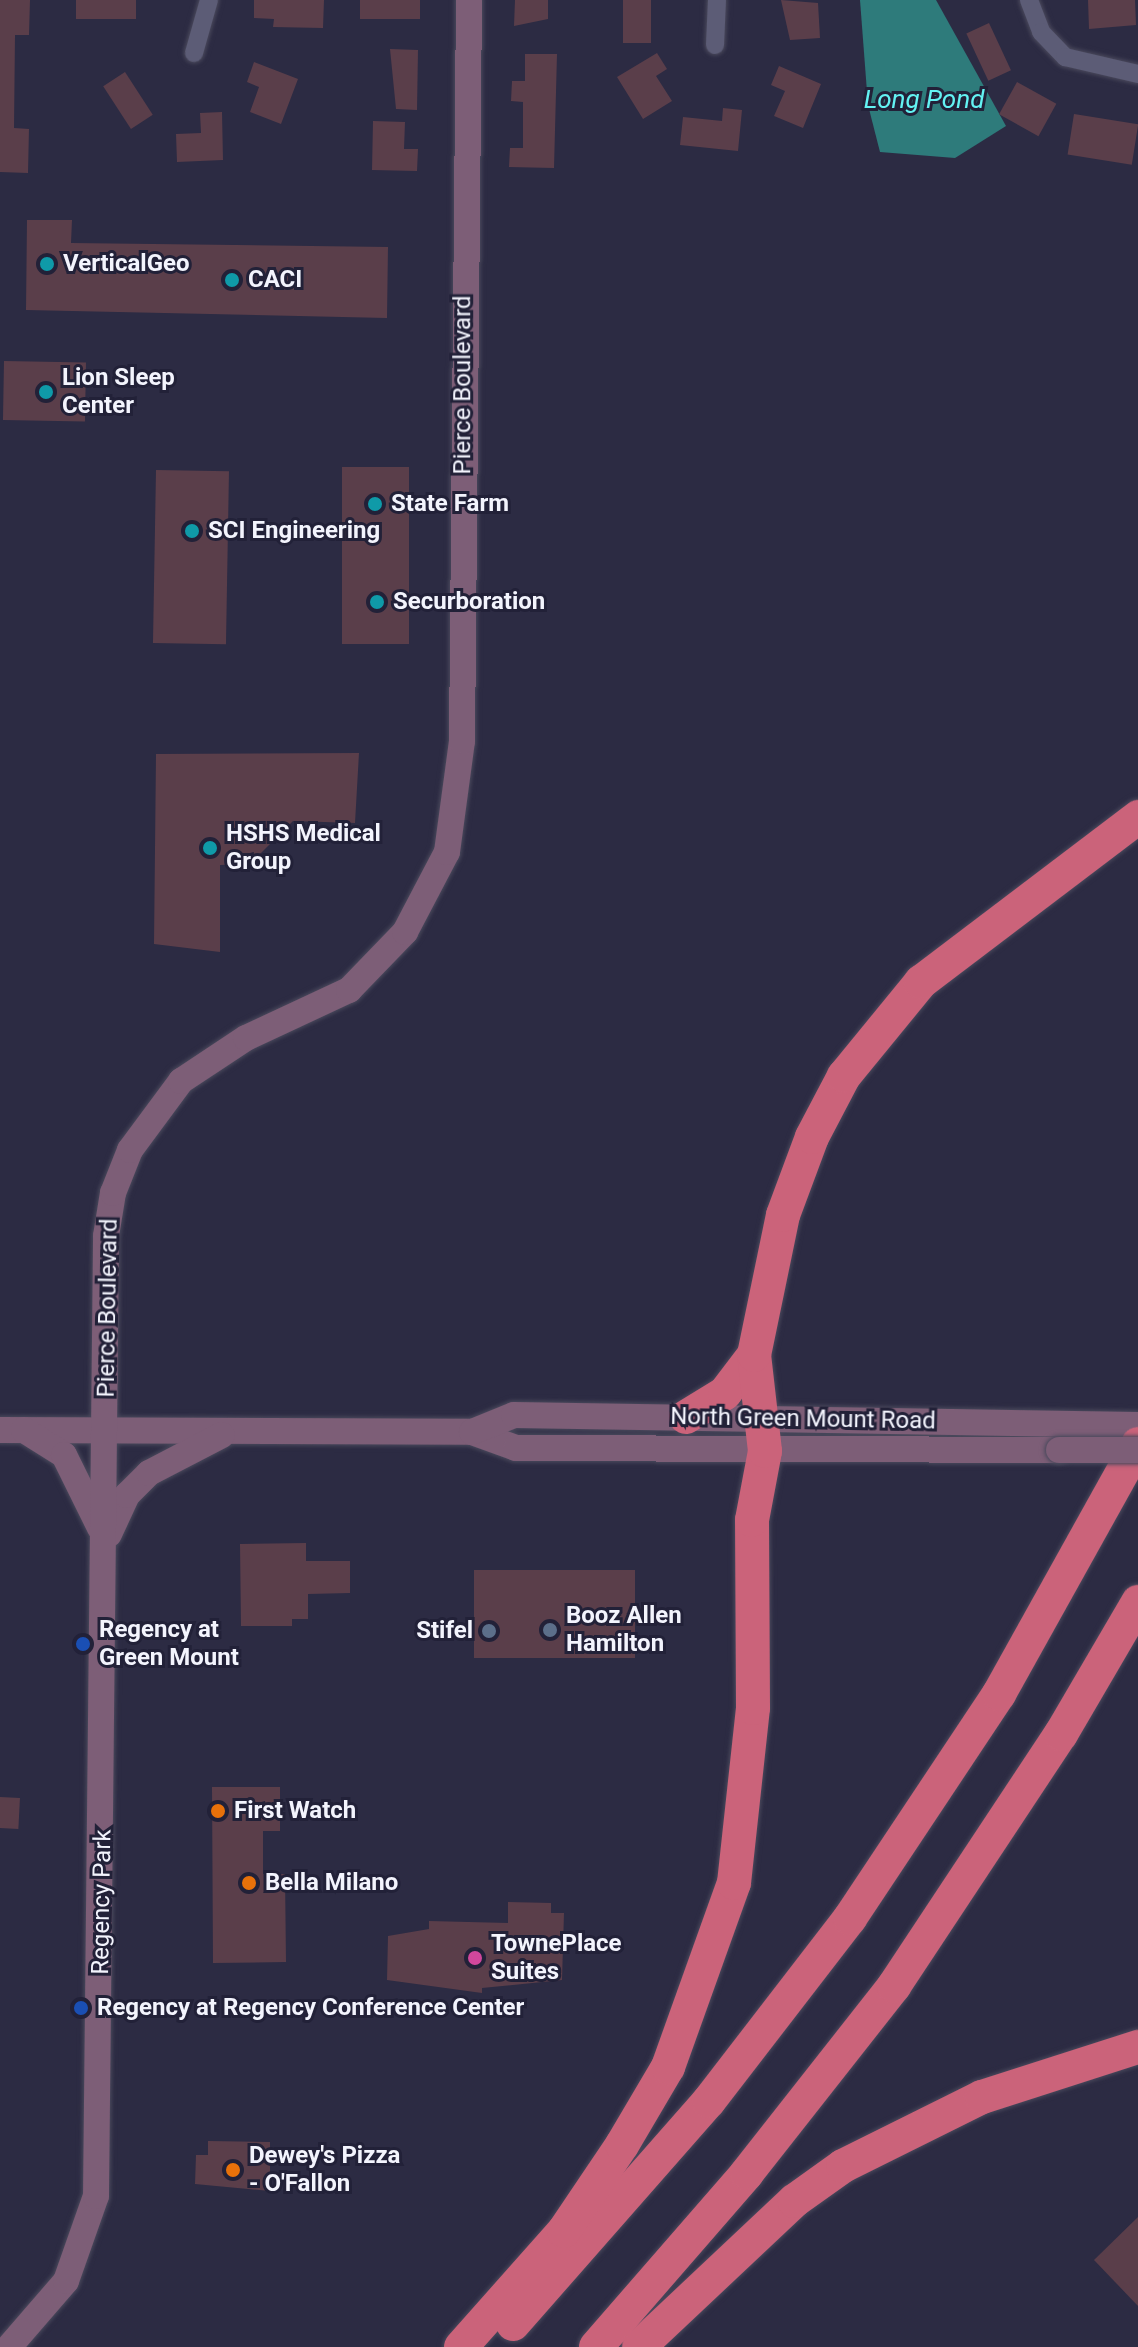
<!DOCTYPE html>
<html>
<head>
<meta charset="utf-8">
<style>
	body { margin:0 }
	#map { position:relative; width:1138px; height:2347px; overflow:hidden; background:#2c2b43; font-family:Roboto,sans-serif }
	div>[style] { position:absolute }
	.water>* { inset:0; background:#2e7b7b }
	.building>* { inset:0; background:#5a3e4a; transform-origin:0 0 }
	.roads { filter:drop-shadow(0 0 2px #4a495c) drop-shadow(0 0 2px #4a495c) }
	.street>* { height:18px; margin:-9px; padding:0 9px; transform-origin:9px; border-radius:9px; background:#5c5c76 }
	.secondary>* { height:26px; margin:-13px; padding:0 13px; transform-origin:13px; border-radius:13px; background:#7d5e77 }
	.highway>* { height:34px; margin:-17px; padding:0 17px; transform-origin:17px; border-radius:17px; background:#cb637a }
	.bridges { filter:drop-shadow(0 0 2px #4a495c) drop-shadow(0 0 2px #4a495c) }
	.secondary-bridge>* { height:26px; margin:-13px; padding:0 13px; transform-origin:13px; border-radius:13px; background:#7d5e77 }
	.dots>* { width:22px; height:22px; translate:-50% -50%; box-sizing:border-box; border:4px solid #222138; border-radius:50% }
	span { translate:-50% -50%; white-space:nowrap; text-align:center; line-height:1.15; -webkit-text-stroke:6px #222138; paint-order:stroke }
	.poi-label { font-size:24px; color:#f3f4fd; font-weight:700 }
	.left { translate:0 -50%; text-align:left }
	.right { translate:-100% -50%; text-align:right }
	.street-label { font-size:24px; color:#f3f4fd }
	.water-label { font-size:26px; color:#63f3f3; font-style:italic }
</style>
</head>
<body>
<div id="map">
	<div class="water">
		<div style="clip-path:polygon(860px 0,936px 0,1006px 126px,955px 158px,880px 152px,868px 105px)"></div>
	</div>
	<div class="building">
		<div style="clip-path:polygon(0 0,30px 0,29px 35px,15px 35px,14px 128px,29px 129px,28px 173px,0 172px)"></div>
		<div style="left:76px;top:0;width:60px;height:19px"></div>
		<div style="clip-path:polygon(254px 0,324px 0,323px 28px,273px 27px,274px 19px,254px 18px)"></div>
		<div style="left:360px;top:0;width:60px;height:19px"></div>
		<div style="clip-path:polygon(515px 0,548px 0,548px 19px,514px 26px)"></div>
		<div style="left:623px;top:0;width:28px;height:43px"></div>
		<div style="clip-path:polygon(781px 0,818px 3px,820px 38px,790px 40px)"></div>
		<div style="clip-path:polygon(1088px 0,1135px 0,1136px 25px,1089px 29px)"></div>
		<div style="left:989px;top:23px;width:52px;height:25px;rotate:65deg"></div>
		<div style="clip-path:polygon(390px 49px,418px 50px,417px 110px,396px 109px)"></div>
		<div style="clip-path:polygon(657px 53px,667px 69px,656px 76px,672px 101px,643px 119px,617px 77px)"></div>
		<div style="clip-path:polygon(525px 54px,557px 54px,554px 168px,509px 167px,510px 148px,523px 148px,523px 102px,511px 101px,512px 81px,525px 81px)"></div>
		<div style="clip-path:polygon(254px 62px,298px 79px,281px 124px,250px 112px,259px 87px,247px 82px)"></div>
		<div style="clip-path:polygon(779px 66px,821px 84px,803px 128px,774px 116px,785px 91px,771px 85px)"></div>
		<div style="left:125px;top:72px;width:51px;height:26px;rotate:57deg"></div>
		<div style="left:1017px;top:82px;width:45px;height:37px;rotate:29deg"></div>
		<div style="clip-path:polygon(723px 108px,742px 110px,738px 151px,680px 145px,683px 117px,722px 121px)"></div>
		<div style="clip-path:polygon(222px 112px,223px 160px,177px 162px,176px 134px,201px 133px,200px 113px)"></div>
		<div style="left:1074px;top:114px;width:65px;height:41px;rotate:9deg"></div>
		<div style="clip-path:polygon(373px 121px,405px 122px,404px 149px,418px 149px,417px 171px,372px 170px)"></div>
		<div style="clip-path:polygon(27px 220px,72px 220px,71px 243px,388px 247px,387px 318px,26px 310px)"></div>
		<div style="left:4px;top:361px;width:82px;height:59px;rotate:1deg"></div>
		<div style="left:342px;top:467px;width:67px;height:177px"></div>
		<div style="left:156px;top:470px;width:73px;height:173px;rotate:1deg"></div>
		<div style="clip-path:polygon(359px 753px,355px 823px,293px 821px,250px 864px,220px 865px,220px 952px,154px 944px,156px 754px)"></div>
		<div style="clip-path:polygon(306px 1543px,306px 1561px,350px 1561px,350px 1593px,308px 1594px,308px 1619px,292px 1619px,292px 1626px,241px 1626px,240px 1544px)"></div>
		<div style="left:474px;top:1570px;width:161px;height:88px"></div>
		<div style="clip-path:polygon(212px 1787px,280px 1787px,280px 1831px,263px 1831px,263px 1874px,285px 1874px,286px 1962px,213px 1963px)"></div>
		<div style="left:0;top:1797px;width:20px;height:31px;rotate:3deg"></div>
		<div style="clip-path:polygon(508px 1902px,551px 1903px,551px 1913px,564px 1913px,562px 1980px,482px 1988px,482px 1993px,387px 1980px,388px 1936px,429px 1929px,429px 1921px,508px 1923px)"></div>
		<div style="clip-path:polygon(208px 2141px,270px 2142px,270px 2191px,195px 2184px,196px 2155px,208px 2155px)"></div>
		<div style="clip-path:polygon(1138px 2217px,1138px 2306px,1094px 2260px)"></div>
	</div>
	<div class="roads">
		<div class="street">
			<div style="left:1029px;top:0;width:34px;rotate:69deg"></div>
			<div style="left:1041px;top:32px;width:35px;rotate:46deg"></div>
			<div style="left:1065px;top:57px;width:75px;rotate:13.1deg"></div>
			<div style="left:715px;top:45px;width:45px;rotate:-87.5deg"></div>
			<div style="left:194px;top:53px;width:55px;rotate:-74.2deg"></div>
		</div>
		<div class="secondary">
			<div style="left:0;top:1430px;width:472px;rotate:0.2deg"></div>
			<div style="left:472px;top:1432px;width:47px;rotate:20deg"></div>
			<div style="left:516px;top:1448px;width:543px;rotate:0.21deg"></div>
			<div style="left:24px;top:1430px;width:47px;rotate:32deg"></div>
			<div style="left:64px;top:1455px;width:81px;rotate:63.7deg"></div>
			<div style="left:472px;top:1432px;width:45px;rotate:-22deg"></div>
			<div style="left:514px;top:1415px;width:624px;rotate:0.92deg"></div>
			<div style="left:109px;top:1534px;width:43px;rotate:-65.2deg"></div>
			<div style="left:127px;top:1495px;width:31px;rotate:-45deg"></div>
			<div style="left:149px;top:1473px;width:82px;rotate:-27.5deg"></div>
			<div style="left:9px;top:2347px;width:87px;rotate:-49.2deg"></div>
			<div style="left:66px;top:2281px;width:90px;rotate:-70.6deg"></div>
			<div style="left:96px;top:2196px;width:960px;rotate:-89.4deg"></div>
			<div style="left:106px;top:1236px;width:44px;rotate:-80.8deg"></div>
			<div style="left:113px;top:1193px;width:46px;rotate:-68.4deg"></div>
			<div style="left:130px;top:1150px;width:86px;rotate:-53.5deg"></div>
			<div style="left:181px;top:1081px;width:78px;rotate:-33.5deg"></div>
			<div style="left:246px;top:1038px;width:114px;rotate:-25deg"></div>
			<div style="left:349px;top:990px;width:81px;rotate:-46deg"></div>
			<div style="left:405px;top:932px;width:90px;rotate:-62.3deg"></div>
			<div style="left:447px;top:852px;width:112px;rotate:-82.3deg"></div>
			<div style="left:462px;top:741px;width:741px;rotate:-89.46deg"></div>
		</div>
		<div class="highway">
			<div style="left:686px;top:1417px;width:46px;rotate:-31.6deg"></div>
			<div style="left:725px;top:1393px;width:48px;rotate:-52.7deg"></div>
			<div style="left:513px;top:2324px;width:297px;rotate:-48.7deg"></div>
			<div style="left:709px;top:2101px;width:231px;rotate:-52.4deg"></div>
			<div style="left:850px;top:1918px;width:269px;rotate:-56.4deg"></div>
			<div style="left:999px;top:1694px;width:286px;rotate:-60.9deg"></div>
			<div style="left:461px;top:2347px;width:155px;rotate:-48.4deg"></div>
			<div style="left:564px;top:2231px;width:104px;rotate:-56deg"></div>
			<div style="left:622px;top:2145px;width:91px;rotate:-59.5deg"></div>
			<div style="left:668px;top:2067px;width:195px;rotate:-70.3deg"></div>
			<div style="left:734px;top:1883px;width:176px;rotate:-83.8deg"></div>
			<div style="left:753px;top:1708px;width:188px;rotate:-90.3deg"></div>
			<div style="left:752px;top:1520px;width:70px;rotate:-79.3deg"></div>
			<div style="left:765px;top:1451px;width:97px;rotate:-96.5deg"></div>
			<div style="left:754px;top:1355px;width:143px;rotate:-78.3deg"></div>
			<div style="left:783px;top:1215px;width:83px;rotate:-69.6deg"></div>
			<div style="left:812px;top:1137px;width:69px;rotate:-62.3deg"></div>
			<div style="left:844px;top:1076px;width:122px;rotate:-50.7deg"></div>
			<div style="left:921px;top:982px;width:273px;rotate:-37.2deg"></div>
			<div style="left:596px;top:2347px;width:230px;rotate:-49deg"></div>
			<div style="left:747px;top:2173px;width:238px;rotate:-51.8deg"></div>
			<div style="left:894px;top:1986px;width:302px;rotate:-56.5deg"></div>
			<div style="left:1061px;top:1734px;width:153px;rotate:-59.7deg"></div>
			<div style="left:639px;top:2347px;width:213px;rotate:-43.3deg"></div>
			<div style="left:794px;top:2201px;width:60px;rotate:-35.5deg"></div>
			<div style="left:843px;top:2166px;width:155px;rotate:-26.4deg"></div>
			<div style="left:982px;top:2097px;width:164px;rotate:-17.8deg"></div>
		</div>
	</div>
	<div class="bridges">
		<div class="secondary-bridge">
			<div style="left:1059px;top:1450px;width:79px"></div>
		</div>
	</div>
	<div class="dots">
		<div style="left:47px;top:264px;background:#0f9aa8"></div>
		<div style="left:232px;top:280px;background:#0f9aa8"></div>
		<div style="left:46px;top:392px;background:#0f9aa8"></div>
		<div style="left:375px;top:504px;background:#0f9aa8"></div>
		<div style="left:192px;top:531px;background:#0f9aa8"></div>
		<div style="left:377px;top:602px;background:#0f9aa8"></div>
		<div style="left:210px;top:848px;background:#0f9aa8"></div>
		<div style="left:550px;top:1630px;background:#5c6f8a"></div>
		<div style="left:489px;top:1631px;background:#5c6f8a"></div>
		<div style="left:83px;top:1644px;background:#1a4fb4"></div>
		<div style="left:218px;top:1811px;background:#e8710a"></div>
		<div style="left:249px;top:1883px;background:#e8710a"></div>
		<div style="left:475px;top:1958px;background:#d1479c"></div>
		<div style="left:81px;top:2008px;background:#1a4fb4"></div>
		<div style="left:233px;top:2170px;background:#e8710a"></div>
	</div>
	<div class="poi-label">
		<span class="left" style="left:63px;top:264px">VerticalGeo</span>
		<span class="left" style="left:248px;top:280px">CACI</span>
		<span class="left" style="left:62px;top:392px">Lion Sleep<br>Center</span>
		<span class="left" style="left:391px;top:504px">State Farm</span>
		<span class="left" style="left:208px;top:531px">SCI Engineering</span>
		<span class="left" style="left:393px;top:602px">Securboration</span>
		<span class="left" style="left:226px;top:848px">HSHS Medical<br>Group</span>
		<span class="left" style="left:566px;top:1630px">Booz Allen<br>Hamilton</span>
		<span class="left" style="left:99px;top:1644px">Regency at<br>Green Mount</span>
		<span class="right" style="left:473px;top:1631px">Stifel</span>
		<span class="left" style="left:234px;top:1811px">First Watch</span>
		<span class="left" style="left:265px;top:1883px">Bella Milano</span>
		<span class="left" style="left:491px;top:1958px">TownePlace<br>Suites</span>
		<span class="left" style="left:97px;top:2008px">Regency at Regency Conference Center</span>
		<span class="left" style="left:249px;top:2170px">Dewey's Pizza<br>- O'Fallon</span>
	</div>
	<div class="street-label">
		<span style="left:463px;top:385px;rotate:-90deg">Pierce Boulevard</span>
		<span style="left:108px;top:1308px;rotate:-89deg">Pierce Boulevard</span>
		<span style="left:803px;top:1419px;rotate:1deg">North Green Mount Road</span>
		<span style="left:102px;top:1902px;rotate:-89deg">Regency Park</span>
	</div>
	<div class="water-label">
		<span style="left:924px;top:100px">Long Pond</span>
	</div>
</div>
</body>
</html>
